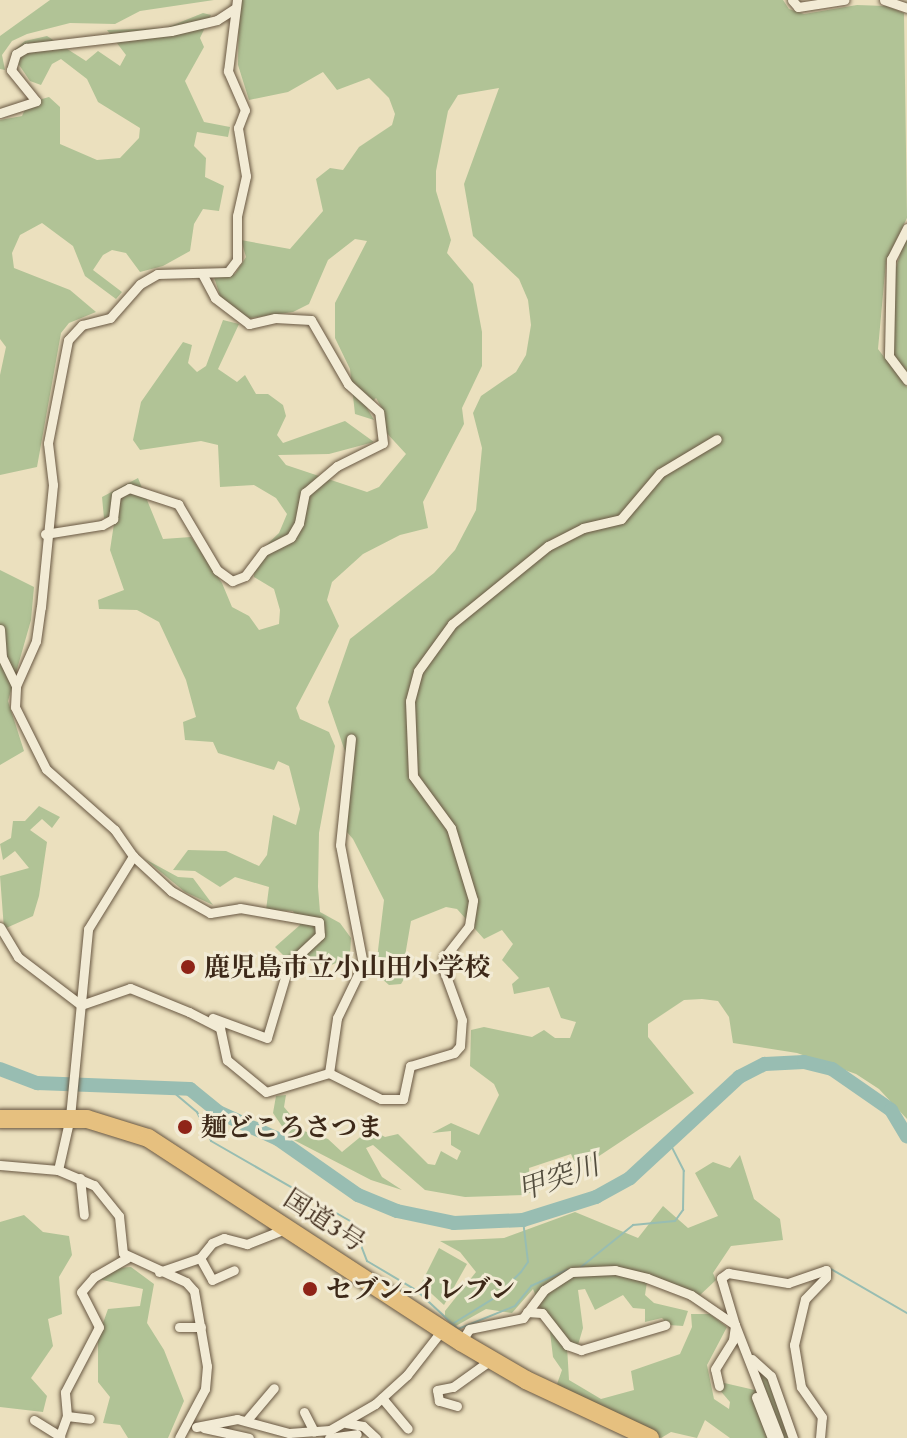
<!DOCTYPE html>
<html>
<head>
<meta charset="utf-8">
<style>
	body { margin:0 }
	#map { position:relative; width:907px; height:1438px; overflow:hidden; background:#ebe0be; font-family:"Gentium Book Plus","Noto Serif JP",serif }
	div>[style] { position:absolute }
	.green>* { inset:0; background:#b1c396 }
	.stream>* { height:2px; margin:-1px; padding:0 1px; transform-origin:1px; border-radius:1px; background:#98bdb2 }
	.river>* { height:14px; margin:-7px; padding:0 7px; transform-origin:7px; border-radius:7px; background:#98bdb2 }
	.roads { filter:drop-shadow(0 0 2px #685742) drop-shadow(0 0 2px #685742) }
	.street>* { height:9px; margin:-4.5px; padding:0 4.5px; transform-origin:4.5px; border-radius:4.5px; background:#f2ebd5 }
	.highway>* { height:18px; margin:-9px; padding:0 9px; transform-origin:9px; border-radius:9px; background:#e6c07f }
	.dots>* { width:22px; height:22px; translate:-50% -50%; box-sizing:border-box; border:4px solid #f2ebd5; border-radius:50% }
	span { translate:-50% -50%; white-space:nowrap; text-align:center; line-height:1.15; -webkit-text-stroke:6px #f2ebd5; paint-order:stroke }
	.poi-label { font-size:26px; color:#3d2919; font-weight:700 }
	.left { translate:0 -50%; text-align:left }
	.street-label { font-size:26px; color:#3d2919 }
	.water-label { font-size:28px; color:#544e3f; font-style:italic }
</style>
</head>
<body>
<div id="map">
	<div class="green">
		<div style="clip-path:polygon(50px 0,214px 0,140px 11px,115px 24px,70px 23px,27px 34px,12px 41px,2px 55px,5px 70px,0 69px,0 36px)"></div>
		<div style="clip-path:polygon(239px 0,783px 0,789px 9px,804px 14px,857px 5px,886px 6px,904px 13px,907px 218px,886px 261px,878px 349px,907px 387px,907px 1119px,879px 1089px,856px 1074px,797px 1053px,733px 1043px,729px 1017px,718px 1001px,702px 999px,684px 1000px,648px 1024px,648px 1037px,694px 1093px,578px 1170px,571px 1154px,529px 1168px,530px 1179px,568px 1176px,525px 1195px,465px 1197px,425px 1190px,373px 1145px,366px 1148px,382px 1177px,402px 1190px,371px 1180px,290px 1138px,273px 1113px,276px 1096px,286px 1095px,284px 1107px,304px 1131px,328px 1139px,342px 1152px,370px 1129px,385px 1137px,398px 1134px,428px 1164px,435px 1165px,441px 1151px,457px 1160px,461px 1151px,451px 1145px,451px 1131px,432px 1133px,451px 1123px,479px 1135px,499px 1095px,494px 1084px,470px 1066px,471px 1030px,484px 1027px,532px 1037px,544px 1030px,555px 1038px,570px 1038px,576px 1022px,561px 1018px,549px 987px,514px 994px,512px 984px,519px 978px,502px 960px,513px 944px,502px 930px,484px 939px,457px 909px,446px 907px,411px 921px,405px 956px,409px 971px,401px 984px,389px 985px,381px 978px,376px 967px,384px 900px,353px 839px,339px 823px,348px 760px,328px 702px,350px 639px,434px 573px,455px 550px,476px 510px,482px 448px,473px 413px,481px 396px,516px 372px,526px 355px,531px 325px,528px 300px,519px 279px,473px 236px,464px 184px,499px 88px,458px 95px,448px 111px,436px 171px,436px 191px,451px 240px,447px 253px,473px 284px,482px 332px,482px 366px,462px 408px,464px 424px,423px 502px,428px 528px,400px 535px,363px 554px,332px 582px,327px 600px,339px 626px,296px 708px,300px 719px,329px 732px,335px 746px,319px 833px,318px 887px,320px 912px,340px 923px,351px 938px,350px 957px,329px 966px,308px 960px,292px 969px,283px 967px,283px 955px,275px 947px,300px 925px,293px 911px,266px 910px,269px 887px,235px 877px,220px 887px,195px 871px,173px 870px,188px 850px,226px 851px,259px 866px,267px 855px,273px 815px,296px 825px,300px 809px,289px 766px,278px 761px,274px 770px,218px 753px,213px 742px,185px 740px,183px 722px,196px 717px,186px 680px,159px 622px,137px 610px,99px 609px,98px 600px,124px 590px,110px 550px,115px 517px,104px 518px,102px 497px,138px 478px,163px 539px,191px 537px,222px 583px,232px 607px,249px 616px,259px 630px,279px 624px,280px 610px,274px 589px,254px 577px,255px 556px,279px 533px,287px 514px,276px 498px,254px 485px,220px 487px,218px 445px,201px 441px,140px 450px,133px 440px,141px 402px,183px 342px,192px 345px,188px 363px,197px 372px,206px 366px,223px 320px,239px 324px,218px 369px,237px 382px,245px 375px,256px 394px,268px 394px,283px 405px,286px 416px,277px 435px,283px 443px,345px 421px,374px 442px,329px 454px,278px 455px,286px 465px,367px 492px,379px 487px,406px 454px,383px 429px,383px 410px,376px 398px,367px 408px,374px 420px,355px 414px,350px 369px,335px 338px,335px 303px,367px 241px,355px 239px,328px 260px,309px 304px,293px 312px,250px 318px,233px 312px,221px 299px,214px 277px,235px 274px,246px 257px,241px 240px,290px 249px,323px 211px,316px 179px,330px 168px,343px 170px,359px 147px,392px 125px,395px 114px,389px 98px,369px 78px,337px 90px,323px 72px,288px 92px,249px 100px,238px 65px)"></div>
		<div style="clip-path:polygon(203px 13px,211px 15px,200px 38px,204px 47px,185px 81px,204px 122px,230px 127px,228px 137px,197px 132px,194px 146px,206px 158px,205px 177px,224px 186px,219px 211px,203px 209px,194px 224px,190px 251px,163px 266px,140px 272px,126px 253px,112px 250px,103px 255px,93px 270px,122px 292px,116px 299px,85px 276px,73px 246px,42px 223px,20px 235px,12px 253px,14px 268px,70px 290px,96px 312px,69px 323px,61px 333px,37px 467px,0 475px,0 375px,6px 347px,0 339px,0 120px,22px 116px,28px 103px,49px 97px,60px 107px,60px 144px,97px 160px,120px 158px,139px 138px,140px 128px,98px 102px,87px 79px,61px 59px,52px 64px,41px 85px,30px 81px,11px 53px,25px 41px,47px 36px,86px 61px,98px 51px,120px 66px,126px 55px,107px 30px,166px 28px)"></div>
		<div style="clip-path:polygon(907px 232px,907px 375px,885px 346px,895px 271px)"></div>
		<div style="clip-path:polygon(0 570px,34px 587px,31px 620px,8px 701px,24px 751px,0 765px)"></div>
		<div style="clip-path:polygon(39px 806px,60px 817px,52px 828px,42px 819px,30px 830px,47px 842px,39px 896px,33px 916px,4px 929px,0 876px,29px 868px,15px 851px,3px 860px,0 844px,11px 838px,13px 821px,25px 821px)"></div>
		<div style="clip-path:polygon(145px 859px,178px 877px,193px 878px,213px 905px,185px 892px)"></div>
		<div style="clip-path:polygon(740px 1155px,754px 1199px,780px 1219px,783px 1240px,731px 1246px,713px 1273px,716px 1280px,699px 1296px,647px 1282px,645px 1295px,654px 1303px,688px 1311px,683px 1326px,669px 1325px,662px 1318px,645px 1322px,645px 1309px,633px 1308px,623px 1295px,595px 1310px,585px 1289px,578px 1290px,583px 1328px,578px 1345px,567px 1346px,569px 1380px,601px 1399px,634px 1390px,631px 1371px,680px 1354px,692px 1327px,691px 1314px,710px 1314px,727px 1327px,707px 1365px,714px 1399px,729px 1409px,730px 1402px,718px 1388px,720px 1382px,759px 1391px,750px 1365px,764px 1369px,788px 1438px,730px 1438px,705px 1420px,697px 1438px,671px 1432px,661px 1438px,579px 1400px,557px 1384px,562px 1370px,553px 1357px,550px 1332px,533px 1289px,512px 1313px,486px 1309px,454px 1327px,445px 1318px,445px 1311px,476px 1272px,460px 1252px,440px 1241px,504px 1238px,575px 1212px,638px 1238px,663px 1206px,688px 1228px,718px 1216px,695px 1173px,713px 1162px,730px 1168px)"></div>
		<div style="clip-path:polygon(24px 1215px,43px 1232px,69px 1236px,72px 1255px,59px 1277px,62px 1314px,48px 1319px,53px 1346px,31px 1378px,47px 1396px,43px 1412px,0 1407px,0 1222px)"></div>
		<div style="clip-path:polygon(439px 1248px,467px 1264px,444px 1305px,421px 1284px)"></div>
		<div style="clip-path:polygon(131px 1267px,154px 1284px,147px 1323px,164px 1350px,184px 1401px,168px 1438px,128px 1438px,120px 1425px,103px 1423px,110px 1397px,98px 1382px,98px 1337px,108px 1309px,140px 1306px,143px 1289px,98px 1279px,117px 1268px)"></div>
	</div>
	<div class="stream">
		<div style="left:166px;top:1086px;width:40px;rotate:40deg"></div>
		<div style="left:197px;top:1112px;width:32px;rotate:64deg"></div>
		<div style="left:211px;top:1141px;width:163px;rotate:29.9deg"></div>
		<div style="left:352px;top:1222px;width:42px;rotate:69deg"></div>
		<div style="left:367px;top:1261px;width:57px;rotate:30.6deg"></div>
		<div style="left:416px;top:1290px;width:57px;rotate:42.9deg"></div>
		<div style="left:458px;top:1329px;width:61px;rotate:-22deg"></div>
		<div style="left:515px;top:1306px;width:26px;rotate:-51deg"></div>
		<div style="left:531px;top:1286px;width:39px;rotate:-24deg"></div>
		<div style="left:581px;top:1267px;width:67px;rotate:-38.9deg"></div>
		<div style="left:633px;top:1225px;width:42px;rotate:-5.4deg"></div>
		<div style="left:675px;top:1221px;width:14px;rotate:-54deg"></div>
		<div style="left:683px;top:1210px;width:39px;rotate:-89deg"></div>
		<div style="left:684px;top:1171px;width:31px;rotate:-117deg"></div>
		<div style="left:831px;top:1269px;width:88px;rotate:30.1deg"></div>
		<div style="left:454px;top:1323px;width:49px;rotate:-31.8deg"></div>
		<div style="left:496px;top:1297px;width:35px;rotate:-45deg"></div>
		<div style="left:521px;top:1272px;width:12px;rotate:-55deg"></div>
		<div style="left:528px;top:1262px;width:42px;rotate:-96.8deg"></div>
	</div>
	<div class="river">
		<div style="left:0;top:1069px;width:40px;rotate:21deg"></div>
		<div style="left:37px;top:1083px;width:153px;rotate:2.2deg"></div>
		<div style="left:190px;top:1089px;width:36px;rotate:39deg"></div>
		<div style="left:218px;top:1112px;width:66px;rotate:24.2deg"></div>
		<div style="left:278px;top:1139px;width:98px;rotate:35deg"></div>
		<div style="left:358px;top:1195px;width:42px;rotate:22.3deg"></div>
		<div style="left:397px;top:1211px;width:58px;rotate:11.9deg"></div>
		<div style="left:454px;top:1223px;width:69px;rotate:-2.5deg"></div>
		<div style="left:523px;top:1220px;width:77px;rotate:-17.5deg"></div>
		<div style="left:596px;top:1197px;width:39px;rotate:-29deg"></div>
		<div style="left:630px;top:1178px;width:149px;rotate:-42.8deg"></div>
		<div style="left:739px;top:1077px;width:29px;rotate:-27deg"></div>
		<div style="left:765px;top:1064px;width:39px;rotate:-3deg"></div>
		<div style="left:804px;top:1062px;width:29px;rotate:14deg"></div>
		<div style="left:832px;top:1069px;width:72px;rotate:34.8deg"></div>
		<div style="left:891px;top:1110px;width:31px;rotate:59deg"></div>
	</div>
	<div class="roads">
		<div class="street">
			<div style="left:792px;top:0;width:9px;rotate:49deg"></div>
			<div style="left:798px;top:7px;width:47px;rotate:-8.7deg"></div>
			<div style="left:884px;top:0;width:24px;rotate:19deg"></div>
			<div style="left:0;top:113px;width:38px;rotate:-18deg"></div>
			<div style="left:36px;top:101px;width:40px;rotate:-129deg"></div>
			<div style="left:11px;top:70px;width:17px;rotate:-73deg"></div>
			<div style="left:16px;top:54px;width:12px;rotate:-31deg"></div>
			<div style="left:26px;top:48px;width:146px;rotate:-6.7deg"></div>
			<div style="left:171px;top:31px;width:47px;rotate:-13.4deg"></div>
			<div style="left:217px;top:20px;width:20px;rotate:-33deg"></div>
			<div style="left:907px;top:228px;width:35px;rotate:117deg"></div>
			<div style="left:891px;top:259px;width:97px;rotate:91.2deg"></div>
			<div style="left:889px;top:356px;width:30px;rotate:53deg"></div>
			<div style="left:45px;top:534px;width:58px;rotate:-9deg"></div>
			<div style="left:102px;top:525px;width:13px;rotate:-29deg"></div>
			<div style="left:113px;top:519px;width:24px;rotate:-83deg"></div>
			<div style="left:116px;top:495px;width:15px;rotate:-28deg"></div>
			<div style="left:129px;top:488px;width:52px;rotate:18.1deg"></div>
			<div style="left:178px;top:504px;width:77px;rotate:59.4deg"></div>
			<div style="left:217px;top:570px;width:19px;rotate:36deg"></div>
			<div style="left:232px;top:581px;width:14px;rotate:-21deg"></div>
			<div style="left:245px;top:576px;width:31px;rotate:-53deg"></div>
			<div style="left:264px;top:551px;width:30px;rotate:-27deg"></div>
			<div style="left:291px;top:537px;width:16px;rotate:-60deg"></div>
			<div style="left:299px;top:523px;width:31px;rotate:-79deg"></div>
			<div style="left:305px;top:493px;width:42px;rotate:-40.2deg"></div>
			<div style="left:337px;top:466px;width:51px;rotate:-26.6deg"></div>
			<div style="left:383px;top:443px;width:31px;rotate:-97deg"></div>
			<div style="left:379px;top:412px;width:42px;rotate:-137.9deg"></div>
			<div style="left:348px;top:384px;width:74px;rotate:-120deg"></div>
			<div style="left:311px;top:320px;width:36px;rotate:-177deg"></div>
			<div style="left:275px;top:318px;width:27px;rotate:167deg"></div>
			<div style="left:249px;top:324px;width:43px;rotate:-142.6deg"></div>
			<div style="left:215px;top:298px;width:27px;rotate:-118deg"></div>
			<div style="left:0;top:629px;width:28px;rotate:86deg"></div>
			<div style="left:2px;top:657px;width:32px;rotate:64deg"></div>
			<div style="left:133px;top:856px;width:52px;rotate:42.6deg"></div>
			<div style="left:171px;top:891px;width:45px;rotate:29.4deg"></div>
			<div style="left:210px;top:913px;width:30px;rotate:-9deg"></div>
			<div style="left:240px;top:908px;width:80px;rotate:10deg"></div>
			<div style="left:319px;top:922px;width:13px;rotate:86deg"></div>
			<div style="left:320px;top:935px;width:42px;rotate:136.9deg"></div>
			<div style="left:289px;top:964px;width:77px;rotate:106.6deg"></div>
			<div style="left:267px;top:1038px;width:58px;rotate:-159.7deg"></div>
			<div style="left:0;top:927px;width:35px;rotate:59deg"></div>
			<div style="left:18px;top:957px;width:79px;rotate:37.3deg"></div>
			<div style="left:81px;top:1005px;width:52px;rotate:-19.1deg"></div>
			<div style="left:130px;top:988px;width:64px;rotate:22.1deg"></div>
			<div style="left:189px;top:1012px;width:35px;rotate:27deg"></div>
			<div style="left:220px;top:1028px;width:33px;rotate:78deg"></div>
			<div style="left:227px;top:1060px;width:50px;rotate:39.4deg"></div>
			<div style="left:266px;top:1092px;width:66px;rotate:-16.8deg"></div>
			<div style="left:329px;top:1073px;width:58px;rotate:26.6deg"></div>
			<div style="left:381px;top:1099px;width:22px"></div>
			<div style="left:403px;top:1099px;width:34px;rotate:-78deg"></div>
			<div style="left:410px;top:1066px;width:46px;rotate:-16.5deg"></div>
			<div style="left:454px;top:1053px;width:9px;rotate:-49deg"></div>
			<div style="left:460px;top:1046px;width:26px;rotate:-86deg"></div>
			<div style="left:462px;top:1020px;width:55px;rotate:-110.1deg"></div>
			<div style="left:443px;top:968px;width:10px;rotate:-84deg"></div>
			<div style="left:444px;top:958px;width:41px;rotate:-52deg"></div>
			<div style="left:469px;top:926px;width:26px;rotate:-81deg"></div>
			<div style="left:473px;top:900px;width:75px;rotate:-107deg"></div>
			<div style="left:451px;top:828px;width:64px;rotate:-126.2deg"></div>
			<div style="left:413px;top:776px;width:75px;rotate:-92.3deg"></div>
			<div style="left:410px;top:701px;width:31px;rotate:-75deg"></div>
			<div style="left:418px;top:671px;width:58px;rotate:-54.1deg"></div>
			<div style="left:452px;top:624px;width:124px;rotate:-39.1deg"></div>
			<div style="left:548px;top:546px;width:39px;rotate:-27deg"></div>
			<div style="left:583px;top:528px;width:39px;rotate:-13deg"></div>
			<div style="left:621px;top:519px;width:60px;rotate:-49.7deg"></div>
			<div style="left:660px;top:473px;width:66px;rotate:-30.8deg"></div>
			<div style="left:329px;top:1073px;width:56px;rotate:-81.7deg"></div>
			<div style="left:337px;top:1018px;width:60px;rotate:-64.3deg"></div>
			<div style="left:363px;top:964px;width:121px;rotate:-100.9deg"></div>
			<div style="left:340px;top:845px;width:107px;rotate:-84.1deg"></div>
			<div style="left:0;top:1165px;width:58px;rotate:4.9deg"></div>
			<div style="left:58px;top:1170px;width:39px;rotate:23deg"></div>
			<div style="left:94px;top:1185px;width:40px;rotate:51deg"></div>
			<div style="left:119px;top:1216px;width:37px;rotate:84deg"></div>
			<div style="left:123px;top:1253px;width:69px;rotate:24.7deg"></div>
			<div style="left:186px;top:1282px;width:12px;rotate:48deg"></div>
			<div style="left:194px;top:1291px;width:76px;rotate:80.2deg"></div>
			<div style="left:207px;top:1366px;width:23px;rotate:95deg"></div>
			<div style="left:205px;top:1389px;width:55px;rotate:118deg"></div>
			<div style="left:58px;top:1170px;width:54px;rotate:-77.2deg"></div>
			<div style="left:70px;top:1117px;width:189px;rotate:-84.5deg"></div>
			<div style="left:88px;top:929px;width:86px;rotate:-58.3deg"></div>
			<div style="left:133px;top:856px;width:32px;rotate:-125deg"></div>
			<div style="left:115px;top:830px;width:92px;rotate:-138.5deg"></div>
			<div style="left:46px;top:769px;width:69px;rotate:-116.6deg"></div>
			<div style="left:15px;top:707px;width:21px;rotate:-87deg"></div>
			<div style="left:16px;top:686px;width:49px;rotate:-66deg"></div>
			<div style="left:36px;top:641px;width:34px;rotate:-82deg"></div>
			<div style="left:41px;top:607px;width:123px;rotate:-84.4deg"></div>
			<div style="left:53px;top:485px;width:42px;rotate:-96.8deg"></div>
			<div style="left:48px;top:443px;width:105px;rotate:-79deg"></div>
			<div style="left:68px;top:340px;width:21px;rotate:-47deg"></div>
			<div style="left:82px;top:325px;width:29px;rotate:-14deg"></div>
			<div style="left:110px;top:318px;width:45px;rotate:-48.6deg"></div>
			<div style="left:140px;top:284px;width:20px;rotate:-30deg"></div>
			<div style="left:157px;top:274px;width:71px;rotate:-1.6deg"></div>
			<div style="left:228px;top:272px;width:15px;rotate:-53deg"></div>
			<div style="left:237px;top:260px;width:44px;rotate:-90deg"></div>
			<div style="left:237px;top:216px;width:41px;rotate:-77.3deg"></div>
			<div style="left:246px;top:176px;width:49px;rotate:-99.5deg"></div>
			<div style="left:238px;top:128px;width:19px;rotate:-69deg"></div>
			<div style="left:245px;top:110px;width:43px;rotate:-113.6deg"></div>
			<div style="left:228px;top:71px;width:72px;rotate:-82.8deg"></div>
			<div style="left:80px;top:1178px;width:37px;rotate:84deg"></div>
			<div style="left:200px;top:1258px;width:25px;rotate:61deg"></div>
			<div style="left:212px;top:1280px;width:24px;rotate:-24deg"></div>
			<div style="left:159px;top:1272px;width:43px;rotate:-18.9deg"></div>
			<div style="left:200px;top:1258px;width:19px;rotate:-51deg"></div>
			<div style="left:212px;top:1243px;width:13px;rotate:-23deg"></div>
			<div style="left:224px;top:1238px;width:24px;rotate:15deg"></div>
			<div style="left:247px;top:1244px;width:41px;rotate:-21.5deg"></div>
			<div style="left:527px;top:1312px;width:15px;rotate:4deg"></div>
			<div style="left:542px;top:1313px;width:41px;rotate:52deg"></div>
			<div style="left:567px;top:1345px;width:15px;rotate:20deg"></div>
			<div style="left:581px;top:1350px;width:88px;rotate:-16.6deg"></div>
			<div style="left:179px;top:1327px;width:22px"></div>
			<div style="left:461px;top:1342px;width:15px;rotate:-58deg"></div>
			<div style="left:469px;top:1329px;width:55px;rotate:-11.5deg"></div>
			<div style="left:523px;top:1318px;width:35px;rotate:-53deg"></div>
			<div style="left:544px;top:1290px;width:33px;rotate:-33deg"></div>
			<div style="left:572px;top:1272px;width:43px;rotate:-2.7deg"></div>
			<div style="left:615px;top:1270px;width:33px;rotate:14deg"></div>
			<div style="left:647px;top:1278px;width:47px;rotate:21.1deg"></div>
			<div style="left:691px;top:1295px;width:53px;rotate:34.3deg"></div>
			<div style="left:735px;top:1325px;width:121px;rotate:68.7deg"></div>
			<div style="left:752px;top:1359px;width:25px;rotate:42deg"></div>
			<div style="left:771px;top:1376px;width:66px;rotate:70.5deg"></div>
			<div style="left:719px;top:1386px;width:17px;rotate:-103deg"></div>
			<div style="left:715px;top:1369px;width:34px;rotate:-58deg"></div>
			<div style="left:733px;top:1340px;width:15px;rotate:-82deg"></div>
			<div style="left:735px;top:1325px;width:49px;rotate:-106.6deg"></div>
			<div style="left:721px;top:1278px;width:9px;rotate:-36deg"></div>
			<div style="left:728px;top:1273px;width:61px;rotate:9.5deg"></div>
			<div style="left:788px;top:1283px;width:40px;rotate:-18.9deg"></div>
			<div style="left:756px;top:1397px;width:44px;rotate:68.7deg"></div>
			<div style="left:382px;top:1398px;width:40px;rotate:50deg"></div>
			<div style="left:457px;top:1406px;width:19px;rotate:-164deg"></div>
			<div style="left:439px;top:1401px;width:11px;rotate:-100deg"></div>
			<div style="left:437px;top:1390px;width:16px;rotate:-11deg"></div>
			<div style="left:453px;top:1387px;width:48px;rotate:-35.7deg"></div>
			<div style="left:304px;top:1412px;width:22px;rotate:63deg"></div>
			<div style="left:67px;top:1416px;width:23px;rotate:7deg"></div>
			<div style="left:34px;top:1420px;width:31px;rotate:32deg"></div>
			<div style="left:246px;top:1421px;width:43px;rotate:-49.7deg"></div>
			<div style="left:346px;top:1423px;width:17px;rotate:10deg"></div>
			<div style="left:363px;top:1426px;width:18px;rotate:43deg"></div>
			<div style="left:196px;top:1427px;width:42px;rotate:-11deg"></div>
			<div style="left:237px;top:1419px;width:54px;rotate:15.1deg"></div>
			<div style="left:289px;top:1433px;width:41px;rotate:-4.2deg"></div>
			<div style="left:330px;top:1430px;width:52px;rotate:-30deg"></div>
			<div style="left:375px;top:1404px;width:43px;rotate:-42.2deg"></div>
			<div style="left:407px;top:1375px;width:58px;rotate:-52deg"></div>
			<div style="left:204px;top:1428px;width:46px;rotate:12.5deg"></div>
			<div style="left:59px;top:1438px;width:23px;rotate:-70deg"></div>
			<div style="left:67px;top:1416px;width:24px;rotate:-95deg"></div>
			<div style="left:65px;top:1392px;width:73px;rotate:-62.4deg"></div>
			<div style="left:99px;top:1327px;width:39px;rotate:-117deg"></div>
			<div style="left:81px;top:1292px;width:20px;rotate:-49deg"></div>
			<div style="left:94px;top:1277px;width:38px;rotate:-30deg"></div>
			<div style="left:329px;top:1438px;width:28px;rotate:-8deg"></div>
			<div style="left:820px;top:1438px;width:21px;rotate:-85deg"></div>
			<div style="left:822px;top:1417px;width:37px;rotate:-125deg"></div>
			<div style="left:801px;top:1387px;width:43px;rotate:-99.5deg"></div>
			<div style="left:794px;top:1345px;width:47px;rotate:-76.6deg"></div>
			<div style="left:805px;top:1299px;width:30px;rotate:-46deg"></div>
			<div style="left:826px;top:1277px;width:7px;rotate:-90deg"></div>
		</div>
		<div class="highway">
			<div style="left:0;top:1119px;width:87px"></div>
			<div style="left:87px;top:1119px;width:64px;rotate:17.3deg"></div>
			<div style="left:148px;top:1138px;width:374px;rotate:33.1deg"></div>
			<div style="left:461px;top:1342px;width:75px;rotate:30.3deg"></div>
			<div style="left:526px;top:1380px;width:137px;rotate:25.1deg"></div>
		</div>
	</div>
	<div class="dots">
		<div style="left:188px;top:967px;background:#8f2418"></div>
		<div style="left:185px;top:1127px;background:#8f2418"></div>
		<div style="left:310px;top:1289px;background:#8f2418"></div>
	</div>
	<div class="poi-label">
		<span class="left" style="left:204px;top:967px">鹿児島市立小山田小学校</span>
		<span class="left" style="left:201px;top:1127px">麺どころさつま</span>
		<span class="left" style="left:326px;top:1289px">セブン-イレブン</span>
	</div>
	<div class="street-label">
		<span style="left:325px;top:1220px;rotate:33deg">国道3号</span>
	</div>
	<div class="water-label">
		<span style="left:558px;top:1177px;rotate:-19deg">甲突川</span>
	</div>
</div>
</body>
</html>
